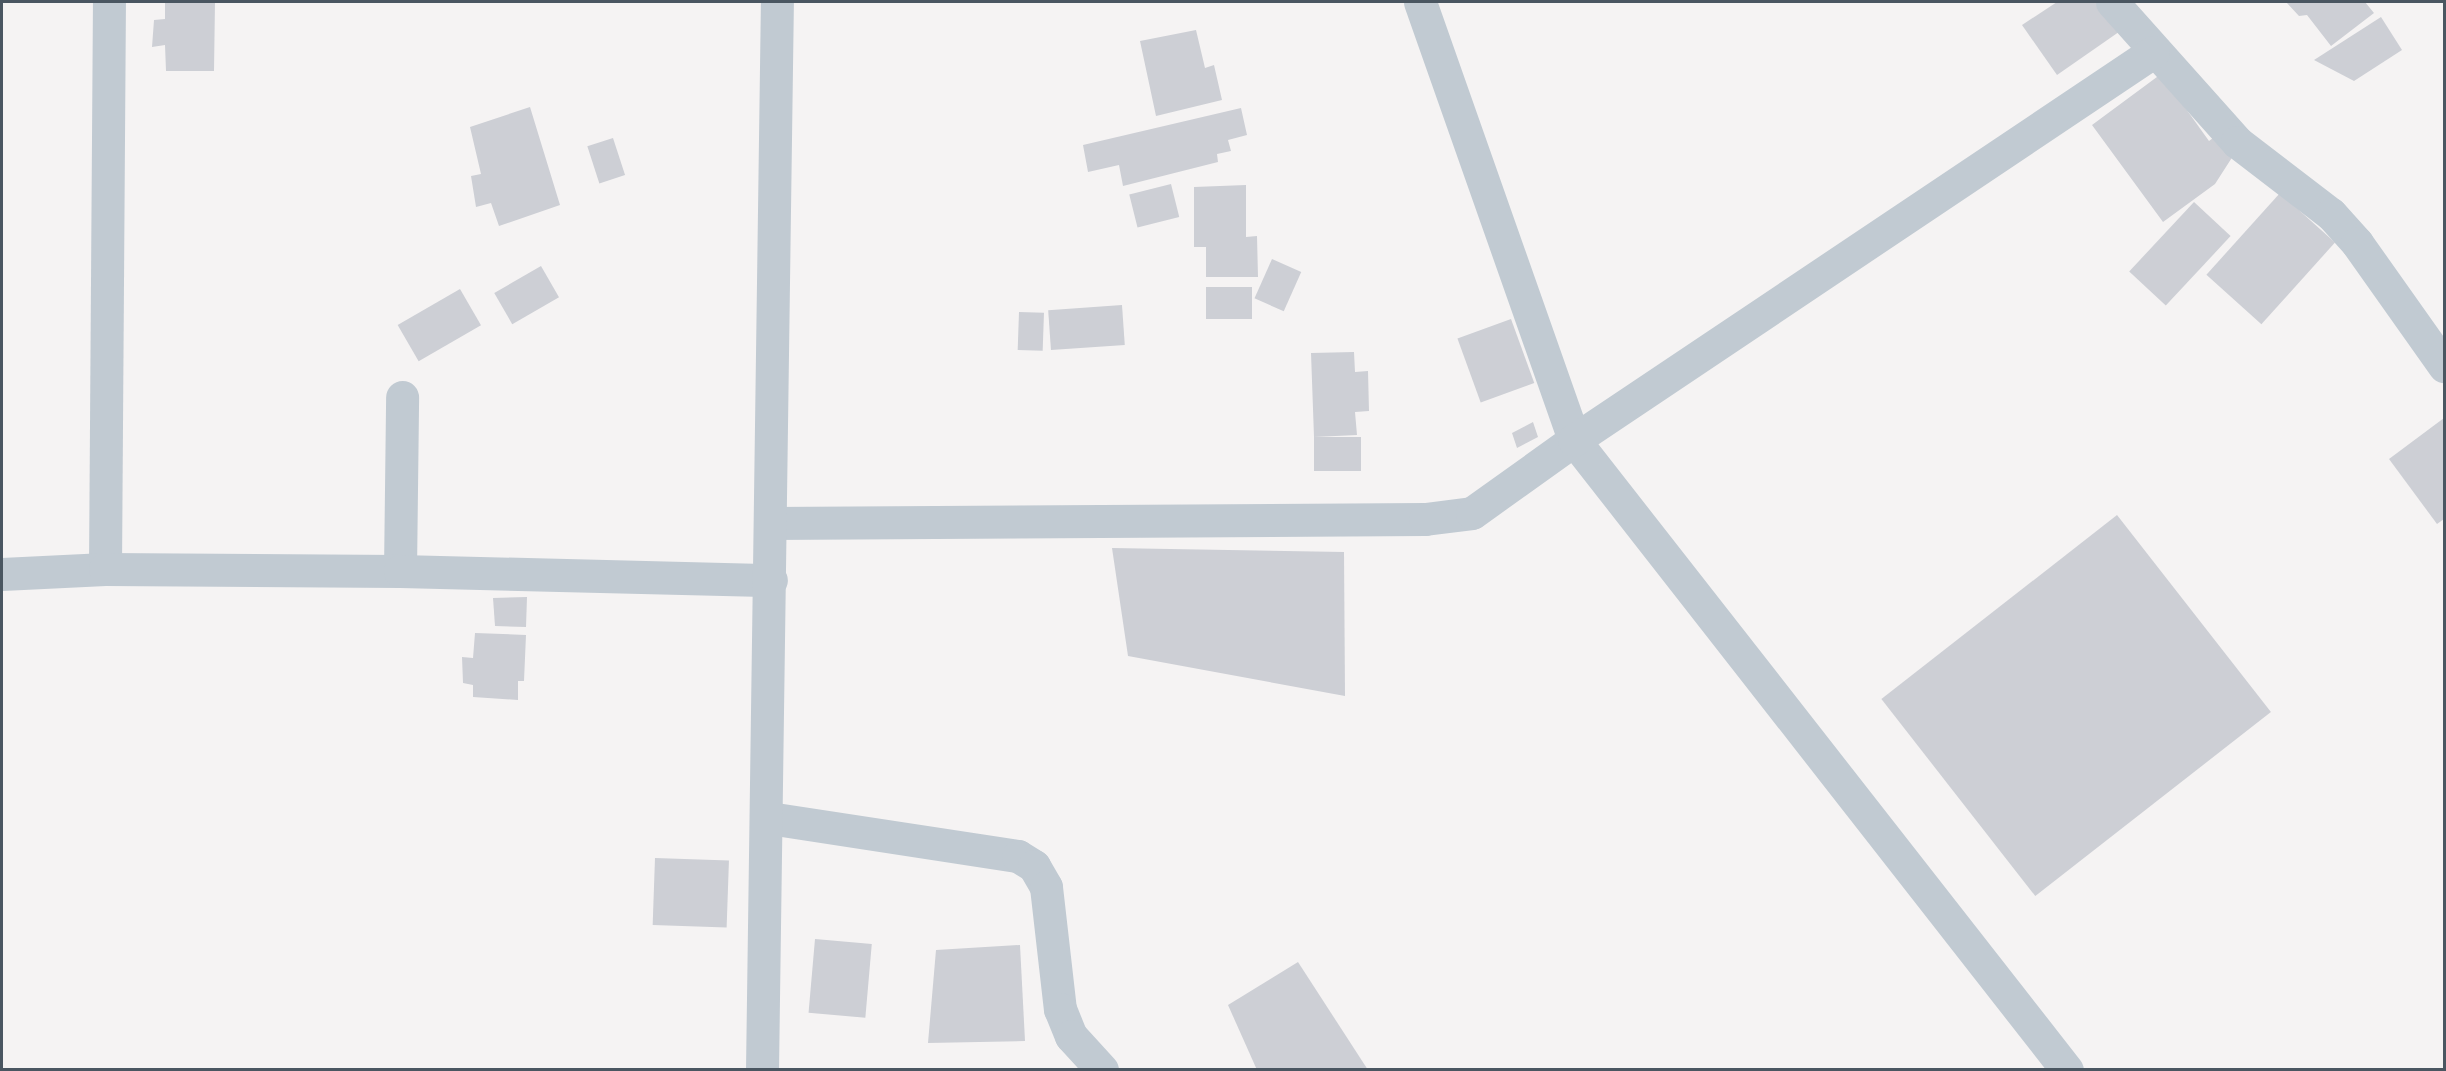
<!DOCTYPE html>
<html>
<head>
<meta charset="utf-8">
<style>
	body { margin:0 }
	#map { position:relative; width:2446px; height:1071px; overflow:hidden; background:#f5f3f3; font-family:Signika,sans-serif }
	div>[style] { position:absolute }
	.building>* { inset:0; background:#cdcfd5; transform-origin:0 0 }
	.minor>* { height:33px; margin:-16.5px; padding:0 16.5px; transform-origin:16.5px; border-radius:16.5px; background:#c1cad2 }
	.tertiary>* { height:33px; margin:-16.5px; padding:0 16.5px; transform-origin:16.5px; border-radius:16.5px; background:#c1cad2 }
	span { translate:-50% -50%; white-space:nowrap; text-align:center; line-height:1.15; -webkit-text-stroke:4.5px #fff; paint-order:stroke }
	.frame { position:absolute; inset:0; border:3px solid #4a5661; pointer-events:none }
</style>
</head>
<body>
<div id="map">
	<div class="building">
		<div style="clip-path:polygon(165px 2px,215px 2px,214px 71px,166px 71px,165px 45px,152px 47px,154px 20px,165px 19px)"></div>
		<div style="clip-path:polygon(2057px 2px,2108px 2px,2126px 27px,2057px 75px,2022px 25px)"></div>
		<div style="clip-path:polygon(2286px 2px,2365px 2px,2374px 13px,2331px 46px,2307px 15px,2299px 16px)"></div>
		<div style="clip-path:polygon(2381px 17px,2402px 50px,2354px 81px,2314px 60px)"></div>
		<div style="clip-path:polygon(1196px 30px,1205px 68px,1214px 65px,1222px 100px,1156px 116px,1140px 41px)"></div>
		<div style="clip-path:polygon(2161px 74px,2209px 141px,2217px 135px,2233px 156px,2215px 184px,2163px 222px,2092px 125px)"></div>
		<div style="clip-path:polygon(530px 107px,560px 205px,499px 226px,491px 203px,476px 207px,471px 176px,481px 174px,470px 127px)"></div>
		<div style="clip-path:polygon(1241px 108px,1247px 135px,1228px 140px,1231px 151px,1217px 154px,1218px 162px,1123px 186px,1119px 165px,1088px 172px,1083px 145px)"></div>
		<div style="left:613px;top:138px;width:39px;height:27px;rotate:72deg"></div>
		<div style="left:1171px;top:184px;width:34px;height:43px;rotate:76deg"></div>
		<div style="clip-path:polygon(1246px 185px,1246px 237px,1257px 236px,1258px 277px,1206px 277px,1206px 247px,1194px 247px,1194px 187px)"></div>
		<div style="left:2280px;top:193px;width:74px;height:110px;rotate:42deg"></div>
		<div style="left:2194px;top:202px;width:50px;height:95px;rotate:43deg"></div>
		<div style="left:1272px;top:259px;width:32px;height:43px;rotate:24deg"></div>
		<div style="left:541px;top:266px;width:36px;height:54px;rotate:60deg"></div>
		<div style="left:1206px;top:287px;width:46px;height:32px"></div>
		<div style="left:460px;top:289px;width:42px;height:72px;rotate:60deg"></div>
		<div style="left:1122px;top:305px;width:40px;height:74px;rotate:86deg"></div>
		<div style="left:1019px;top:312px;width:25px;height:38px;rotate:2deg"></div>
		<div style="left:1511px;top:319px;width:68px;height:57px;rotate:70deg"></div>
		<div style="clip-path:polygon(1354px 352px,1355px 372px,1368px 371px,1369px 411px,1355px 412px,1357px 435px,1314px 437px,1311px 353px)"></div>
		<div style="clip-path:polygon(2444px 418px,2444px 519px,2437px 524px,2389px 459px)"></div>
		<div style="clip-path:polygon(1533px 422px,1538px 437px,1517px 448px,1512px 433px)"></div>
		<div style="left:1361px;top:437px;width:34px;height:47px;rotate:90deg"></div>
		<div style="left:2117px;top:515px;width:250px;height:299px;rotate:52deg"></div>
		<div style="clip-path:polygon(1112px 548px,1344px 552px,1345px 696px,1128px 656px)"></div>
		<div style="clip-path:polygon(527px 597px,526px 627px,495px 626px,493px 598px)"></div>
		<div style="clip-path:polygon(475px 633px,526px 635px,524px 681px,518px 681px,518px 700px,473px 697px,473px 685px,463px 683px,462px 657px,473px 658px)"></div>
		<div style="left:655px;top:858px;width:74px;height:67px;rotate:2deg"></div>
		<div style="left:815px;top:939px;width:57px;height:74px;rotate:5deg"></div>
		<div style="clip-path:polygon(1020px 945px,1025px 1041px,928px 1043px,936px 950px)"></div>
		<div style="clip-path:polygon(1298px 962px,1368px 1070px,1257px 1070px,1228px 1005px)"></div>
	</div>
	<div class="minor">
		<div style="left:1420px;top:2px;width:464px;rotate:70.6deg"></div>
		<div style="left:1574px;top:440px;width:800px;rotate:51.96deg"></div>
		<div style="left:2112px;top:2px;width:188px;rotate:48.2deg"></div>
		<div style="left:2237px;top:142px;width:118px;rotate:37.5deg"></div>
		<div style="left:2331px;top:214px;width:39px;rotate:48deg"></div>
		<div style="left:2357px;top:243px;width:151px;rotate:54.7deg"></div>
		<div style="left:770px;top:523px;width:655px;rotate:-0.35deg"></div>
		<div style="left:1425px;top:519px;width:47px;rotate:-7.3deg"></div>
		<div style="left:1472px;top:513px;width:125px;rotate:-35.6deg"></div>
		<div style="left:1574px;top:440px;width:697px;rotate:-33.83deg"></div>
		<div style="left:105px;top:569px;width:567px;rotate:-89.6deg"></div>
		<div style="left:400px;top:571px;width:174px;rotate:-89.3deg"></div>
		<div style="left:2px;top:574px;width:103px;rotate:-2.8deg"></div>
		<div style="left:105px;top:569px;width:295px;rotate:0.4deg"></div>
		<div style="left:400px;top:571px;width:371px;rotate:1.4deg"></div>
		<div style="left:769px;top:818px;width:252px;rotate:8.7deg"></div>
		<div style="left:1018px;top:856px;width:19px;rotate:32deg"></div>
		<div style="left:1034px;top:866px;width:24px;rotate:60deg"></div>
		<div style="left:1046px;top:887px;width:123px;rotate:83.5deg"></div>
		<div style="left:1060px;top:1009px;width:29px;rotate:68deg"></div>
		<div style="left:1071px;top:1036px;width:46px;rotate:47.6deg"></div>
	</div>
	<div class="tertiary">
		<div style="left:762px;top:1070px;width:1068px;rotate:-89.2deg"></div>
	</div>
	<div class="frame"></div>
</div>
</body>
</html>
